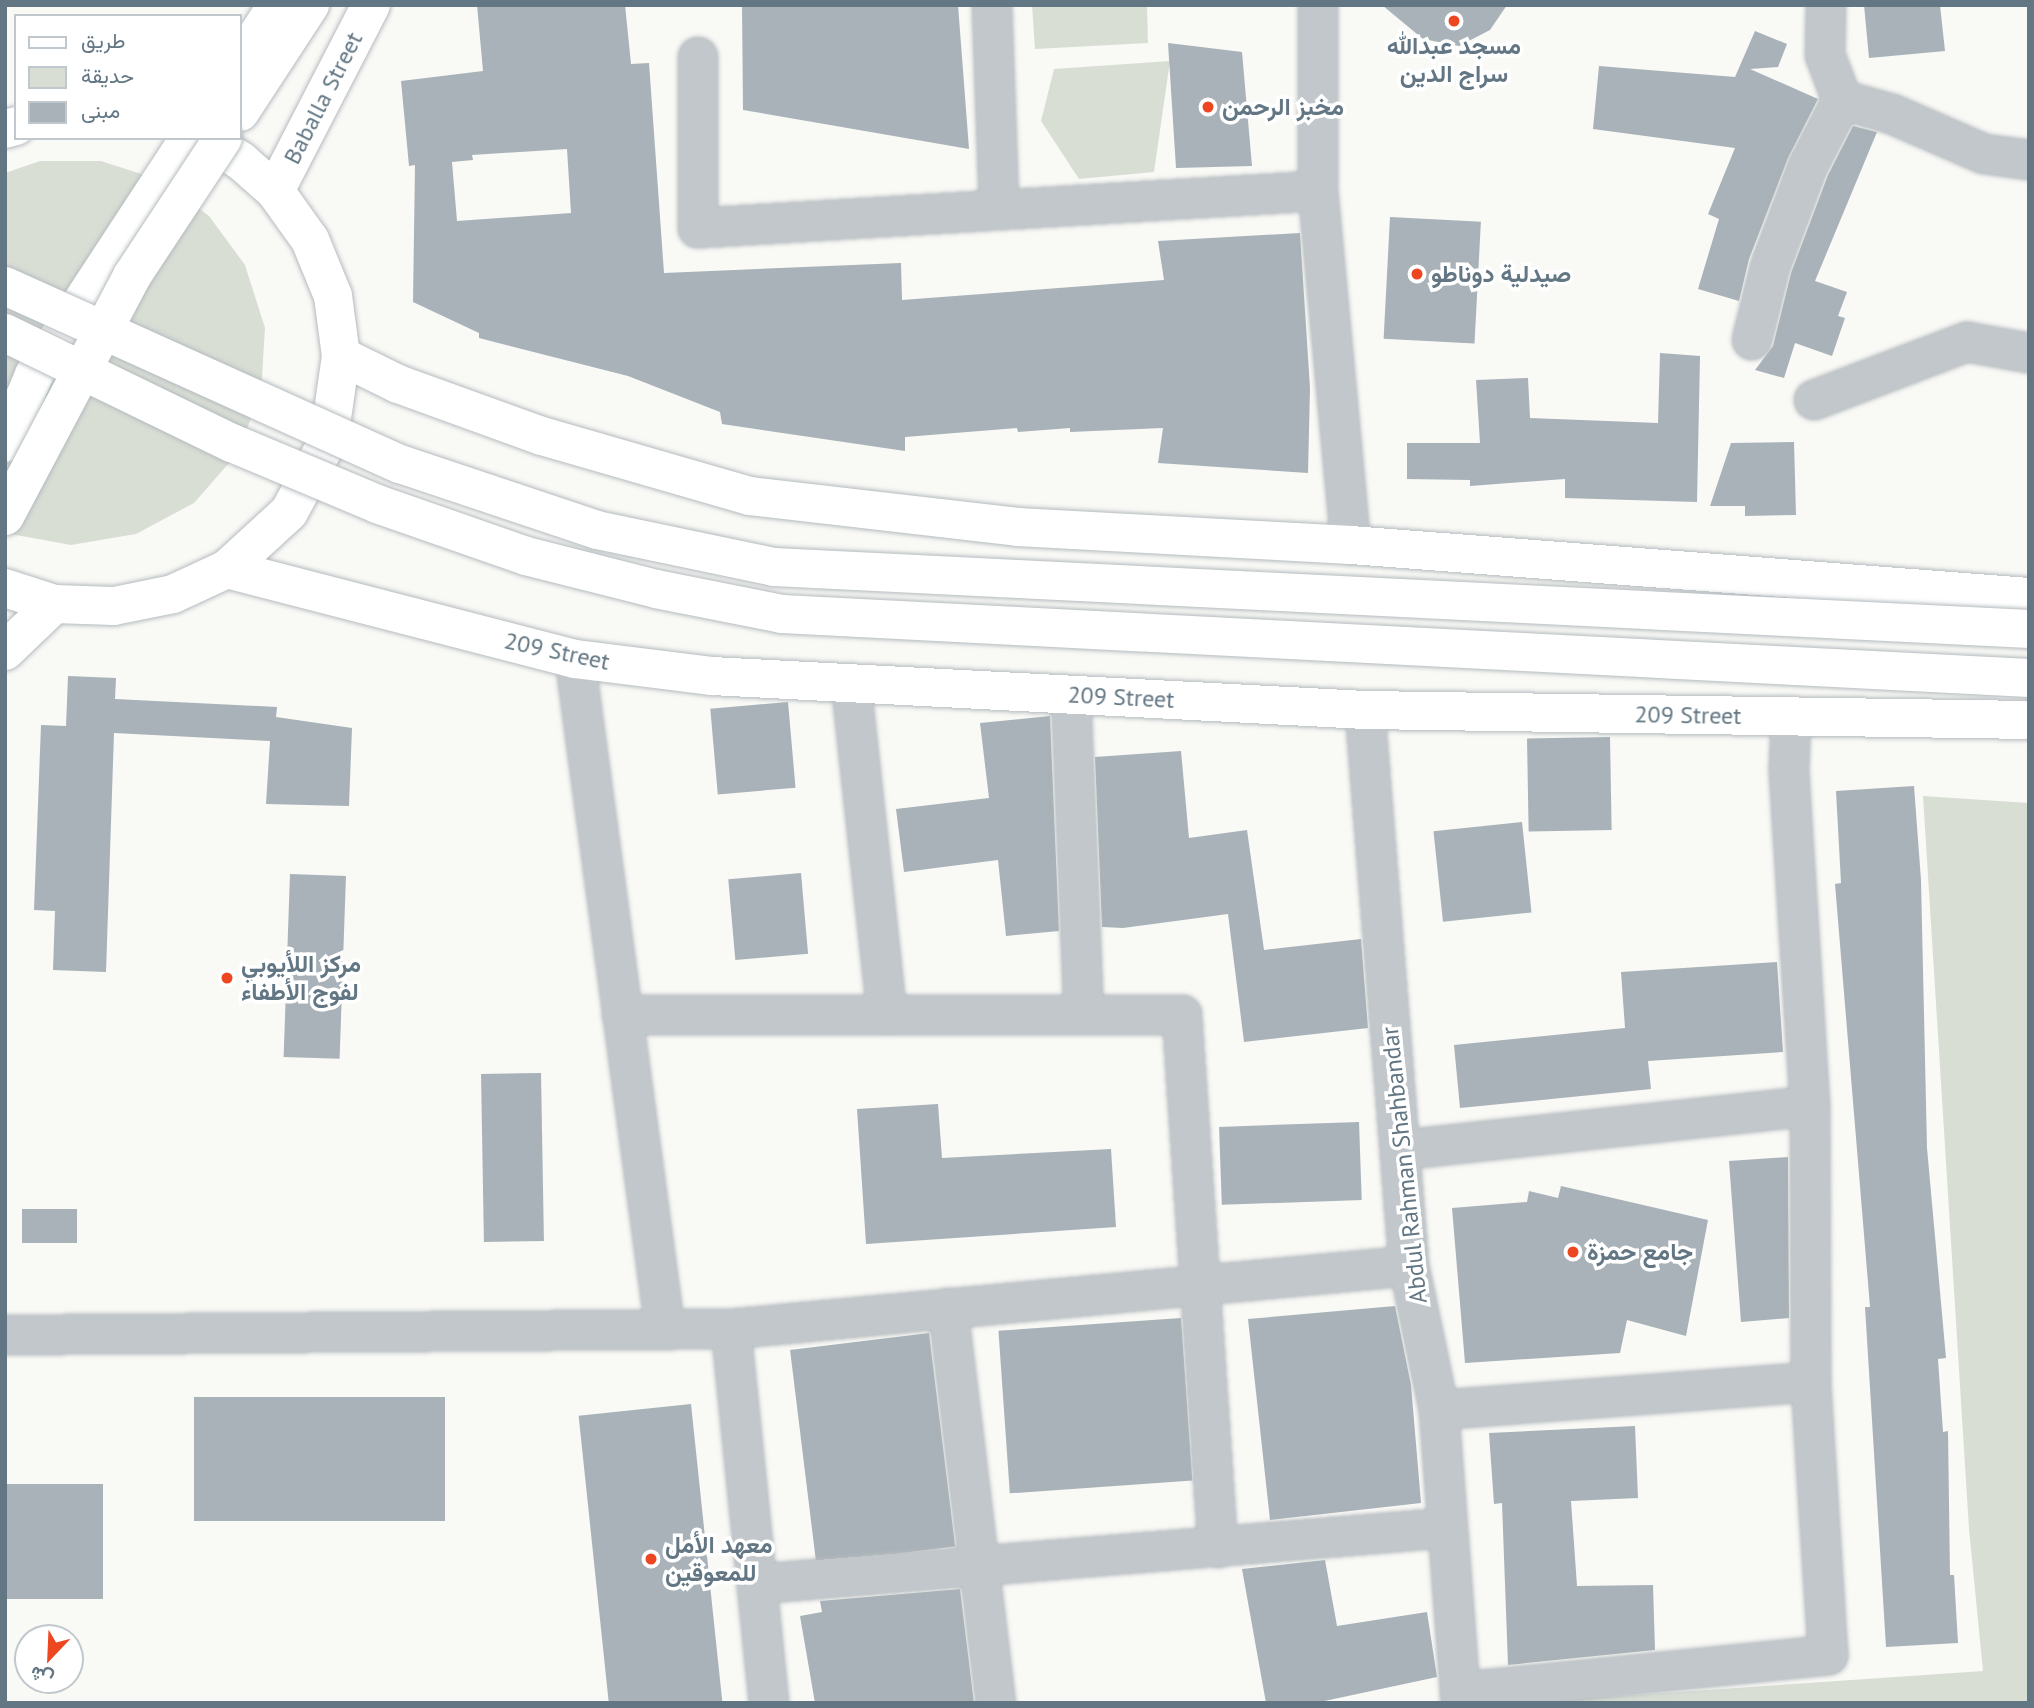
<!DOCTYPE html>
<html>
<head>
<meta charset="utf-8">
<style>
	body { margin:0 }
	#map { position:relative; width:2034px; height:1708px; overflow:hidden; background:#f9f9f6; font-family:"PT Sans",Vazirmatn,sans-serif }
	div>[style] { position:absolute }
	.green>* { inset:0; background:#d9ded5 }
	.building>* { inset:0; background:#a8b2b8; transform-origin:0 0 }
	.roads { filter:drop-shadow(0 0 2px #b5bbbf) drop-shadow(0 0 2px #b5bbbf) }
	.street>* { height:38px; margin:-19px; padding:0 19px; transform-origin:19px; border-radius:19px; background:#c2c7cb }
	.primary>* { height:38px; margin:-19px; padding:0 19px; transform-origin:19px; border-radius:19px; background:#fff }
	.bridges { filter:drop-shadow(0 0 2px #b5bbbf) drop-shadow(0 0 2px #b5bbbf) }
	.primary-bridge>* { height:38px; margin:-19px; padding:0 19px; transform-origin:19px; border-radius:19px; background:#fff }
	.dots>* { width:19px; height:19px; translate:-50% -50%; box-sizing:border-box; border:4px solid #fff; border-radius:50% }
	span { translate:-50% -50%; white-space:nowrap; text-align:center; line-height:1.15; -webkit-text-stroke:7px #fff; paint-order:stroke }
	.poi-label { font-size:24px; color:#627683; font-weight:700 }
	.left { translate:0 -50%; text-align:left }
	.street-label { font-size:24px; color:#627683 }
	.frame { position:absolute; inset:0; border:7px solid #627683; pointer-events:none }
	.legend { position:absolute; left:14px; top:14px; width:228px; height:126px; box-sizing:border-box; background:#fff; border:2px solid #c0c8cd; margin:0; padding:9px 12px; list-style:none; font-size:21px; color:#627683 }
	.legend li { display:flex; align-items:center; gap:14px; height:35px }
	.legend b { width:35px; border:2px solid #c0c8cd }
	.north { position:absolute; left:14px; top:1624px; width:70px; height:70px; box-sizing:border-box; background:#fff; border:2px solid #c0c8cd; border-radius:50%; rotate:203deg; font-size:19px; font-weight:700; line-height:28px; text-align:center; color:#627683 }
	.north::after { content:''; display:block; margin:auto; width:24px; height:32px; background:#ed4722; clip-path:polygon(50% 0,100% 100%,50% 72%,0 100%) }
</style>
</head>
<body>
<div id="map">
	<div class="green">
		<div style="clip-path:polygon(1032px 5px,1147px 5px,1148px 43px,1035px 49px)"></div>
		<div style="clip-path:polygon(1170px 61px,1154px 172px,1079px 179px,1041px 121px,1054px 69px)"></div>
		<div style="clip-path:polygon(40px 161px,101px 161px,160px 180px,209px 216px,245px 265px,265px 328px,261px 393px,237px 454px,194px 503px,136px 534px,71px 545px,5px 533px,5px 173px)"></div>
		<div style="clip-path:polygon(1923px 796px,2029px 803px,2029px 1703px,1517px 1703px,1983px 1671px,1969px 1529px)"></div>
	</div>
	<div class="building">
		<div style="clip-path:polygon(evenodd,477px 5px,625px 5px,631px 64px,649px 63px,664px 273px,901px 263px,902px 300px,1164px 280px,1158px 241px,1300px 233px,1310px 388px,1308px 473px,1158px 463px,1163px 428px,1070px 432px,1070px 428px,1018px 432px,1017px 428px,905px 437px,905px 451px,722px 424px,720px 412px,628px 376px,479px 338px,479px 333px,413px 302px,415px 165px,409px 166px,401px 81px,483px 71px,477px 5px,567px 149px,571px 213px,457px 221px,452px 162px,473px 160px,472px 155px,567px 149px)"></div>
		<div style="clip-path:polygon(742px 5px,958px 5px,969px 149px,743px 110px)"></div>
		<div style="clip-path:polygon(1382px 5px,1507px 5px,1490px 30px,1459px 46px,1423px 39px)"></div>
		<div style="clip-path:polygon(1864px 5px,1940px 5px,1945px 51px,1869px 58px)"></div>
		<div style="clip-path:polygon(1755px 31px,1787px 44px,1778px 67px,1750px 69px,1818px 99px,1788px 158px,1749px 259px,1739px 301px,1698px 289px,1719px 219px,1708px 214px,1735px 148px,1593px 129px,1599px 66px,1735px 77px)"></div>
		<div style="clip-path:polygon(1168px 43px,1242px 52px,1252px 166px,1176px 168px)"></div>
		<div style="clip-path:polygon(1853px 126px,1877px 132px,1815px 281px,1847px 292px,1838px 316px,1845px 318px,1832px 356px,1795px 343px,1784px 378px,1755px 370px,1773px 346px,1791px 273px,1828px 175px)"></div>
		<div style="left:1390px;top:217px;width:91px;height:122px;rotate:3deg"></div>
		<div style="clip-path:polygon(1660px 353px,1700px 356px,1697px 502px,1565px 498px,1565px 479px,1470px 486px,1470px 480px,1407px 479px,1407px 443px,1480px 443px,1476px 380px,1528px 378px,1530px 418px,1658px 423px)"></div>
		<div style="clip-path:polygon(1794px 442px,1796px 515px,1745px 516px,1745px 506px,1710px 506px,1731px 443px)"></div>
		<div style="clip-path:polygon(68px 676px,116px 678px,115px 699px,277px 707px,276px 717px,352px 728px,349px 806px,266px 804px,270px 741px,114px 733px,106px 972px,53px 970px,55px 911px,34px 910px,41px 725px,66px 726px)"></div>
		<div style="left:788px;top:702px;width:86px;height:78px;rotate:85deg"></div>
		<div style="clip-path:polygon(1050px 716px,1059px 931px,1006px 936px,998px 860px,904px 872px,896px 809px,989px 798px,980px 723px)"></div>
		<div style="left:1610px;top:737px;width:93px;height:83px;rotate:89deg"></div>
		<div style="clip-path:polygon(1181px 751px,1189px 838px,1247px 830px,1264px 950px,1361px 939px,1368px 1028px,1244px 1042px,1228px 914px,1123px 928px,1102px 927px,1095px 757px)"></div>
		<div style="clip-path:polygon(1914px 786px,1921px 880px,1927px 1148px,1946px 1358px,1938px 1359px,1943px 1432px,1948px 1431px,1950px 1575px,1954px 1575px,1958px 1643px,1886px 1647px,1865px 1307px,1870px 1307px,1835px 884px,1841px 883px,1836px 791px)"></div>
		<div style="left:1522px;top:822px;width:91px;height:89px;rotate:84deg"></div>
		<div style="left:801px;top:873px;width:81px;height:73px;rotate:85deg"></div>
		<div style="left:290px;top:874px;width:56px;height:183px;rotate:2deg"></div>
		<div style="clip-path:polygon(1777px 962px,1783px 1052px,1648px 1061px,1651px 1089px,1460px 1108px,1454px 1045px,1625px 1028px,1621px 972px)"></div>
		<div style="left:541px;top:1073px;width:168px;height:60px;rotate:89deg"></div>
		<div style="clip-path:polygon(938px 1104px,942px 1158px,1111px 1149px,1116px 1227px,866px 1244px,857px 1109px)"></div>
		<div style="left:1359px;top:1122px;width:78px;height:140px;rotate:88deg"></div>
		<div style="clip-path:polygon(1788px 1157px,1789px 1318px,1741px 1322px,1729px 1161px)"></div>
		<div style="clip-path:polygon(1561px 1186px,1708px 1220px,1686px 1336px,1627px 1320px,1620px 1353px,1465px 1363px,1452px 1208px,1527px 1202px,1529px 1191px,1558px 1198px)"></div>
		<div style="left:22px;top:1209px;width:55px;height:34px"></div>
		<div style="clip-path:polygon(1395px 1306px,1411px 1385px,1421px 1503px,1270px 1520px,1248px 1319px)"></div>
		<div style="left:1181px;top:1318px;width:163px;height:183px;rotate:86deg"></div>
		<div style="left:929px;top:1333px;width:215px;height:140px;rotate:83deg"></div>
		<div style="left:194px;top:1397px;width:251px;height:124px"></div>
		<div style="left:691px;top:1404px;width:301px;height:113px;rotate:84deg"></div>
		<div style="clip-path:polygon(1635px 1426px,1638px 1498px,1571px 1501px,1577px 1586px,1653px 1585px,1655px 1650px,1508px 1665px,1502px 1503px,1494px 1504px,1489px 1433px)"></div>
		<div style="left:5px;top:1484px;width:98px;height:115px"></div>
		<div style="clip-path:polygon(1325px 1560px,1337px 1626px,1427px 1612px,1437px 1677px,1315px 1703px,1266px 1703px,1242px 1569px)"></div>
		<div style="clip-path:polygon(960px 1589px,974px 1703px,815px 1703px,800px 1616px,822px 1612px,820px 1601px)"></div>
	</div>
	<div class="roads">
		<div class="street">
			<div style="left:992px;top:5px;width:205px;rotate:88deg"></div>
			<div style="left:1318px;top:5px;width:186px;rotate:90deg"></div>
			<div style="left:1318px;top:191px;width:356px;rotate:84.7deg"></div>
			<div style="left:698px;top:57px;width:171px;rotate:90deg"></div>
			<div style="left:698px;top:228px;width:621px;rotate:-3.42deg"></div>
			<div style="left:1842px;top:100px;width:52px;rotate:15.6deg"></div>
			<div style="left:1892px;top:114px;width:100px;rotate:23.5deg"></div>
			<div style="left:1984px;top:154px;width:45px;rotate:7.6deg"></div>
			<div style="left:1752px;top:340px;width:75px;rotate:-76.1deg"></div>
			<div style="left:1770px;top:267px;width:108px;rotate:-69.4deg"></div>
			<div style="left:1808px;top:166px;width:74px;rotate:-62.7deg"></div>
			<div style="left:1842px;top:100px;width:48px;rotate:-110.7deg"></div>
			<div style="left:1825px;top:55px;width:50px;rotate:-88.9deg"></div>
			<div style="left:1814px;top:400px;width:164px;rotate:-20.8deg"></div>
			<div style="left:1967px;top:342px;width:63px;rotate:10.1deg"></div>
			<div style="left:575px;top:659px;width:676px;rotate:82.35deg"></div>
			<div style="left:851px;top:683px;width:334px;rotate:83.8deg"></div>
			<div style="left:1071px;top:695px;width:320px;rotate:87.7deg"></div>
			<div style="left:1365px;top:710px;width:558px;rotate:85.48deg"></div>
			<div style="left:1409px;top:1266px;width:147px;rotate:78.2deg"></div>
			<div style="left:1439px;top:1410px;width:294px;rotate:85.7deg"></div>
			<div style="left:622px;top:1015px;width:560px"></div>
			<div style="left:1182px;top:1015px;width:534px;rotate:86.14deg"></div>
			<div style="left:1400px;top:1150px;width:412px;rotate:-6.1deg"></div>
			<div style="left:948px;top:1308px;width:398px;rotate:83.1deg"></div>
			<div style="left:731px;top:1329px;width:376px;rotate:84.2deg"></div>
			<div style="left:5px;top:1335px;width:726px;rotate:-0.47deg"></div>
			<div style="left:731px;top:1329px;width:681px;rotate:-5.31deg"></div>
			<div style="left:1439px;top:1410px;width:373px;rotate:-4.3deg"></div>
			<div style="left:757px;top:1584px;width:690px;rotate:-4.65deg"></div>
			<div style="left:1460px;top:1692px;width:370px;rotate:-5.7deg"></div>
			<div style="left:1828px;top:1655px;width:274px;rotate:-93.6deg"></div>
			<div style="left:1811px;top:1382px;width:276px;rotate:-90.2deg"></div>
			<div style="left:1810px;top:1106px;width:338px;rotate:-93.6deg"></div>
			<div style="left:1789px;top:769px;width:52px;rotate:-87.8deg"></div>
		</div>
		<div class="primary">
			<div style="left:240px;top:62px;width:68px;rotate:-57deg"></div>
			<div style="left:240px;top:112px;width:128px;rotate:-56.8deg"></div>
			<div style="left:5px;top:129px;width:11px;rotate:-15deg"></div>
			<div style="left:275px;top:191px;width:209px;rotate:-62.7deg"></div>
			<div style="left:341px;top:356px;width:64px;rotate:26.2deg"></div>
			<div style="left:398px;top:384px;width:153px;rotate:19.9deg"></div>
			<div style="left:542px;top:436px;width:216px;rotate:16.1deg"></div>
			<div style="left:750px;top:496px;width:270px;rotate:6.6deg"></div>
			<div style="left:1018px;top:527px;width:333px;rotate:3.1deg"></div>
			<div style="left:1351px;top:545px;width:680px;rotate:4.39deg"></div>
			<div style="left:5px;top:443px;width:74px;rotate:-66.9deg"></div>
			<div style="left:34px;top:375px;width:283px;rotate:-56.8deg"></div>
			<div style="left:227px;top:569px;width:359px;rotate:14.5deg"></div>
			<div style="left:575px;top:659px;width:138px;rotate:7.1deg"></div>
			<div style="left:712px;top:676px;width:654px;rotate:2.98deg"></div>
			<div style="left:1365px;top:710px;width:664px;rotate:0.86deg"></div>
			<div style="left:5px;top:588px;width:52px;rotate:18.1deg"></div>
			<div style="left:54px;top:604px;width:60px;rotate:1.9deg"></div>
			<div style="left:114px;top:606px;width:60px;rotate:-11.5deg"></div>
			<div style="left:173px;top:594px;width:60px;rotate:-24.8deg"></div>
			<div style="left:227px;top:569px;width:84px;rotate:-42.6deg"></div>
			<div style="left:289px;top:512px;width:83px;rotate:-61.3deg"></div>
			<div style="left:329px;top:439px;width:84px;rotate:-81.8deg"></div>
			<div style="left:341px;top:356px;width:61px;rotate:-97.6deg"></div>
			<div style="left:333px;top:296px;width:61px;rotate:-112.3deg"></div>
			<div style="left:310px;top:240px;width:60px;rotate:-125.5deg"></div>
			<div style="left:275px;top:191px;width:45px;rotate:-138.6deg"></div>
			<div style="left:241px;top:161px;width:44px;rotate:-148.1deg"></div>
			<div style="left:5px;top:651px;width:68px;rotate:-43.8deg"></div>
		</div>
	</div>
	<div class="bridges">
		<div class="primary-bridge">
			<div style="left:5px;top:286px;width:433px;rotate:24.3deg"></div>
			<div style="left:400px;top:464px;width:208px;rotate:18.5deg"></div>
			<div style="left:597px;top:530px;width:181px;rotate:11.8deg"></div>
			<div style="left:774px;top:567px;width:1257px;rotate:2.83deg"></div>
			<div style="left:5px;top:333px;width:252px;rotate:25.9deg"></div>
			<div style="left:232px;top:443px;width:157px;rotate:22.8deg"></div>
			<div style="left:377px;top:504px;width:158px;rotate:19.2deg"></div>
			<div style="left:526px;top:556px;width:134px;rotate:14.2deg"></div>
			<div style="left:656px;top:589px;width:128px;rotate:11.2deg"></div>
			<div style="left:782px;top:614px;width:1249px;rotate:2.94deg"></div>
			<div style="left:5px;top:516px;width:272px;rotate:-62.1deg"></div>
			<div style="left:132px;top:276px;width:165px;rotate:-56.6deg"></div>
		</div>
	</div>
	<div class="dots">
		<div style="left:1454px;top:21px;background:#ed4722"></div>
		<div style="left:1208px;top:107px;background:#ed4722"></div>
		<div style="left:1417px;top:274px;background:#ed4722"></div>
		<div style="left:227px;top:978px;background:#ed4722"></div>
		<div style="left:1573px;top:1252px;background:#ed4722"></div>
		<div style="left:651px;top:1559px;background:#ed4722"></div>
	</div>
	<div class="poi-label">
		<span style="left:1454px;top:60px">مسجد عبدالله<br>سراج الدين</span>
		<span class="left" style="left:1222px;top:107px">مخبز الرحمن</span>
		<span class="left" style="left:1431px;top:274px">صيدلية دوناطو</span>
		<span class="left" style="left:241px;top:978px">مركز اللأيوبي<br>لفوج الأطفاء</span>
		<span class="left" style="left:1587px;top:1252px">جامع حمزة</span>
		<span class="left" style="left:665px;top:1559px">معهد الأمل<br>للمعوقين</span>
	</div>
	<div class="street-label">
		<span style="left:323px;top:98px;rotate:-63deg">Baballa Street</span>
		<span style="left:557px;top:651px;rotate:12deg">209 Street</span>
		<span style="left:1121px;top:697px;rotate:3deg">209 Street</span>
		<span style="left:1688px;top:715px;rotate:1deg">209 Street</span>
		<span style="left:1404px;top:1165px;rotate:-96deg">Abdul Rahman Shahbandar</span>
	</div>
	<div class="frame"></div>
	<ul class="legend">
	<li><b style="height:9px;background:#fff"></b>طريق</li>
	<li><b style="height:19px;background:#d9ded5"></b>حديقة</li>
	<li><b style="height:19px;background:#a8b2b8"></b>مبنى</li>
	</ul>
	<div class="north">ش</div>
</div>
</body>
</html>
